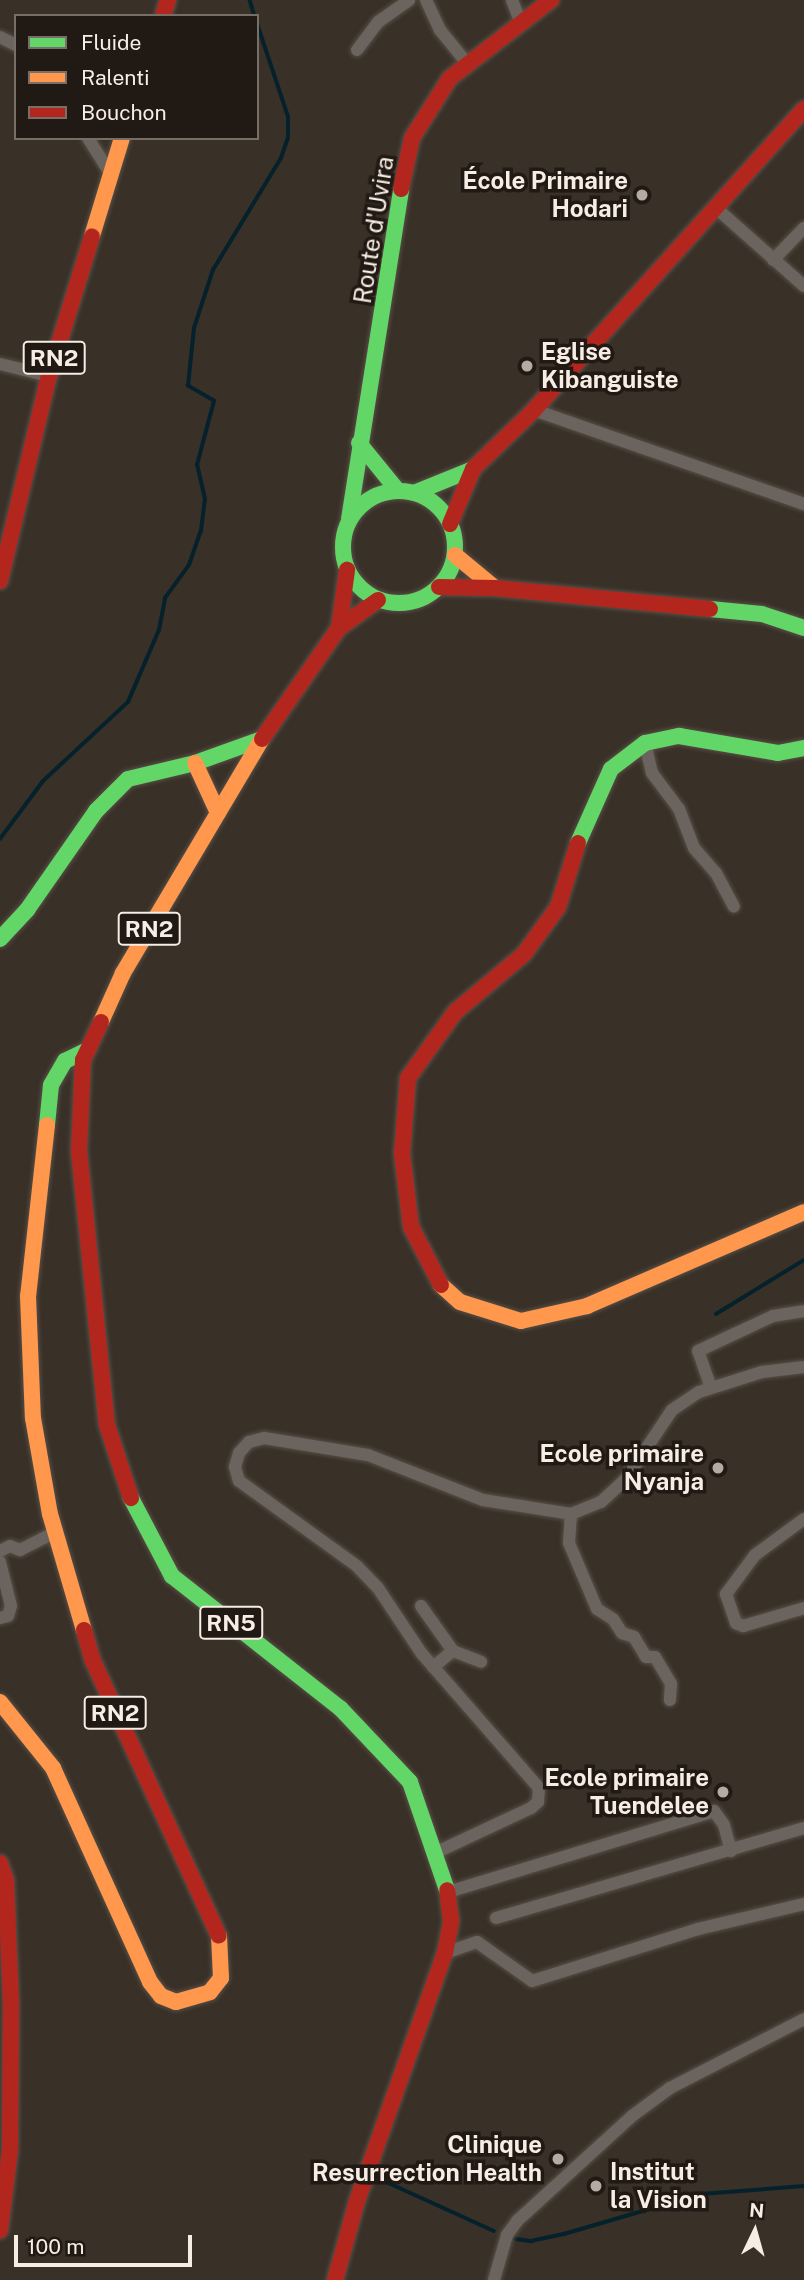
<!DOCTYPE html>
<html>
<head>
<meta charset="utf-8">
<style>
	body { margin:0 }
	#map { position:relative; width:804px; height:2280px; overflow:hidden; background:#393027; font-family:"Public Sans",sans-serif }
	div>[style] { position:absolute }
	.stream>* { height:3.5px; margin:-1.75px; padding:0 1.75px; transform-origin:1.75px; border-radius:1.75px; background:#05212b }
	.roads { filter:drop-shadow(0 0 2px #574f47) drop-shadow(0 0 2px #574f47) }
	.street>* { height:12px; margin:-6px; padding:0 6px; transform-origin:6px; border-radius:6px; background:#6b645e }
	.fast>* { height:16px; margin:-8px; padding:0 8px; transform-origin:8px; border-radius:8px; background:#63d668 }
	.fast>.ring { margin:-8px; padding:0; box-sizing:content-box; background:none; border:16px solid #63d668; border-radius:50% }
	.slow>* { height:16px; margin:-8px; padding:0 8px; transform-origin:8px; border-radius:8px; background:#ff974d }
	.jam>* { height:16px; margin:-8px; padding:0 8px; transform-origin:8px; border-radius:8px; background:#b3261e }
	.dots>* { width:19px; height:19px; translate:-50% -50%; box-sizing:border-box; border:4px solid #211913; border-radius:50% }
	span { translate:-50% -50%; white-space:nowrap; text-align:center; line-height:1.15; -webkit-text-stroke:7px #211913; paint-order:stroke }
	.shield-label span { padding:2px 5px; background:#211913; border:2px solid; border-radius:5px; -webkit-text-stroke-width:0 }
	.shield-label { font-size:23px; color:#f8ede4; font-weight:700 }
	.poi-label { font-size:24px; color:#f8ede4; font-weight:700 }
	.right { translate:-100% -50%; text-align:right }
	.left { translate:0 -50%; text-align:left }
	.street-label { font-size:24px; color:#f8ede4 }
	.legend { position:absolute; left:14px; top:14px; width:245px; height:126px; box-sizing:border-box; background:#211913; border:2px solid #776e67; margin:0; padding:9px 12px; list-style:none; font-size:21px; color:#f8ede4 }
	.legend li { display:flex; align-items:center; gap:14px; height:35px }
	.legend b { width:35px; border:2px solid #776e67 }
	.north { position:absolute; left:720px; top:2196px; width:70px; height:70px; -webkit-text-stroke:5px #211913; paint-order:stroke; rotate:5deg; font-size:19px; font-weight:700; line-height:28px; text-align:center; color:#f8ede4 }
	.north::after { content:''; display:block; margin:auto; width:24px; height:32px; background:#f8ede4; clip-path:polygon(50% 0,100% 100%,50% 72%,0 100%) }
	.scale { position:absolute; left:14px; top:2235px; width:178px; height:32px; box-sizing:border-box; border:4px solid #f8ede4; border-top:0; padding-left:9px; font-size:21px; line-height:24px; white-space:nowrap; color:#f8ede4; -webkit-text-stroke:5px #211913; paint-order:stroke }
</style>
</head>
<body>
<div id="map">
	<div class="stream">
		<div style="left:250px;top:0;width:17px;rotate:73deg"></div>
		<div style="left:0;top:839px;width:72px;rotate:-53.4deg"></div>
		<div style="left:43px;top:781px;width:116px;rotate:-42.9deg"></div>
		<div style="left:128px;top:702px;width:78px;rotate:-66.7deg"></div>
		<div style="left:159px;top:630px;width:33px;rotate:-79deg"></div>
		<div style="left:165px;top:598px;width:41px;rotate:-54deg"></div>
		<div style="left:189px;top:565px;width:36px;rotate:-71deg"></div>
		<div style="left:201px;top:531px;width:32px;rotate:-83deg"></div>
		<div style="left:205px;top:499px;width:35px;rotate:-103deg"></div>
		<div style="left:197px;top:465px;width:66px;rotate:-75.1deg"></div>
		<div style="left:214px;top:401px;width:30px;rotate:-150deg"></div>
		<div style="left:188px;top:386px;width:58px;rotate:-84.1deg"></div>
		<div style="left:194px;top:328px;width:61px;rotate:-71.9deg"></div>
		<div style="left:213px;top:270px;width:131px;rotate:-58.7deg"></div>
		<div style="left:281px;top:158px;width:21px;rotate:-71deg"></div>
		<div style="left:288px;top:138px;width:21px;rotate:-90deg"></div>
		<div style="left:288px;top:117px;width:98px;rotate:-108.4deg"></div>
		<div style="left:716px;top:1314px;width:103px;rotate:-31.5deg"></div>
		<div style="left:380px;top:2179px;width:125px;rotate:24.5deg"></div>
		<div style="left:516px;top:2239px;width:15px;rotate:8deg"></div>
		<div style="left:531px;top:2241px;width:34px;rotate:-12deg"></div>
		<div style="left:564px;top:2234px;width:143px;rotate:-16.3deg"></div>
		<div style="left:701px;top:2194px;width:103px;rotate:-4.4deg"></div>
	</div>
	<div class="roads">
		<div class="street">
			<div style="left:426px;top:0;width:33px;rotate:65deg"></div>
			<div style="left:440px;top:30px;width:41px;rotate:50.9deg"></div>
			<div style="left:512px;top:0;width:25px;rotate:69deg"></div>
			<div style="left:0;top:37px;width:18px;rotate:27deg"></div>
			<div style="left:357px;top:50px;width:35px;rotate:-53deg"></div>
			<div style="left:378px;top:22px;width:38px;rotate:-35deg"></div>
			<div style="left:88px;top:138px;width:41px;rotate:57.8deg"></div>
			<div style="left:715px;top:207px;width:119px;rotate:41.6deg"></div>
			<div style="left:773px;top:260px;width:45px;rotate:-45.9deg"></div>
			<div style="left:0;top:364px;width:50px;rotate:13.8deg"></div>
			<div style="left:534px;top:410px;width:286px;rotate:19.2deg"></div>
			<div style="left:645px;top:743px;width:31px;rotate:77deg"></div>
			<div style="left:652px;top:773px;width:45px;rotate:53.1deg"></div>
			<div style="left:679px;top:809px;width:42px;rotate:69deg"></div>
			<div style="left:694px;top:848px;width:33px;rotate:49deg"></div>
			<div style="left:716px;top:873px;width:38px;rotate:62deg"></div>
			<div style="left:711px;top:1388px;width:39px;rotate:-109deg"></div>
			<div style="left:698px;top:1351px;width:83px;rotate:-25deg"></div>
			<div style="left:773px;top:1316px;width:31px;rotate:-9deg"></div>
			<div style="left:571px;top:1514px;width:29px;rotate:94deg"></div>
			<div style="left:569px;top:1543px;width:72px;rotate:67deg"></div>
			<div style="left:597px;top:1609px;width:19px;rotate:32deg"></div>
			<div style="left:613px;top:1619px;width:17px;rotate:57deg"></div>
			<div style="left:622px;top:1633px;width:13px;rotate:18deg"></div>
			<div style="left:634px;top:1637px;width:23px;rotate:59deg"></div>
			<div style="left:646px;top:1657px;width:9px"></div>
			<div style="left:655px;top:1657px;width:31px;rotate:59deg"></div>
			<div style="left:671px;top:1684px;width:16px;rotate:94deg"></div>
			<div style="left:804px;top:1519px;width:61px;rotate:143.7deg"></div>
			<div style="left:755px;top:1555px;width:49px;rotate:126.6deg"></div>
			<div style="left:726px;top:1594px;width:31px;rotate:71deg"></div>
			<div style="left:736px;top:1623px;width:8px;rotate:23deg"></div>
			<div style="left:743px;top:1626px;width:64px;rotate:-16.4deg"></div>
			<div style="left:0;top:1551px;width:11px;rotate:-27deg"></div>
			<div style="left:10px;top:1546px;width:11px;rotate:22deg"></div>
			<div style="left:20px;top:1550px;width:39px;rotate:-27deg"></div>
			<div style="left:0;top:1562px;width:45px;rotate:76deg"></div>
			<div style="left:11px;top:1606px;width:10px;rotate:107deg"></div>
			<div style="left:8px;top:1616px;width:8px;rotate:166deg"></div>
			<div style="left:421px;top:1606px;width:55px;rotate:54.6deg"></div>
			<div style="left:433px;top:1667px;width:26px;rotate:-39deg"></div>
			<div style="left:453px;top:1651px;width:30px;rotate:21deg"></div>
			<div style="left:437px;top:1852px;width:104px;rotate:-25.1deg"></div>
			<div style="left:531px;top:1808px;width:9px;rotate:-41deg"></div>
			<div style="left:538px;top:1802px;width:14px;rotate:-86deg"></div>
			<div style="left:539px;top:1788px;width:178px;rotate:-131.1deg"></div>
			<div style="left:422px;top:1654px;width:79px;rotate:-123.7deg"></div>
			<div style="left:378px;top:1588px;width:30px;rotate:-134deg"></div>
			<div style="left:357px;top:1566px;width:145px;rotate:-144.2deg"></div>
			<div style="left:239px;top:1481px;width:15px;rotate:-106deg"></div>
			<div style="left:235px;top:1467px;width:15px;rotate:-74deg"></div>
			<div style="left:239px;top:1453px;width:15px;rotate:-48deg"></div>
			<div style="left:249px;top:1442px;width:16px;rotate:-15deg"></div>
			<div style="left:264px;top:1438px;width:105px;rotate:9.3deg"></div>
			<div style="left:368px;top:1455px;width:123px;rotate:21.4deg"></div>
			<div style="left:483px;top:1500px;width:89px;rotate:9deg"></div>
			<div style="left:571px;top:1514px;width:32px;rotate:-22deg"></div>
			<div style="left:601px;top:1502px;width:34px;rotate:-43deg"></div>
			<div style="left:626px;top:1479px;width:83px;rotate:-56.3deg"></div>
			<div style="left:672px;top:1410px;width:32px;rotate:-34deg"></div>
			<div style="left:699px;top:1392px;width:66px;rotate:-17.6deg"></div>
			<div style="left:762px;top:1372px;width:42px;rotate:-6.8deg"></div>
			<div style="left:448px;top:1892px;width:278px;rotate:-16.9deg"></div>
			<div style="left:714px;top:1811px;width:17px;rotate:54deg"></div>
			<div style="left:724px;top:1825px;width:27px;rotate:75deg"></div>
			<div style="left:496px;top:1918px;width:321px;rotate:-16.3deg"></div>
			<div style="left:445px;top:1953px;width:34px;rotate:-19deg"></div>
			<div style="left:477px;top:1942px;width:67px;rotate:35.3deg"></div>
			<div style="left:532px;top:1981px;width:174px;rotate:-17.4deg"></div>
			<div style="left:698px;top:1929px;width:109px;rotate:-13.3deg"></div>
			<div style="left:494px;top:2280px;width:47px;rotate:-73.9deg"></div>
			<div style="left:507px;top:2235px;width:17px;rotate:-54deg"></div>
			<div style="left:517px;top:2221px;width:156px;rotate:-42.4deg"></div>
			<div style="left:632px;top:2116px;width:47px;rotate:-36.4deg"></div>
			<div style="left:670px;top:2088px;width:151px;rotate:-27.2deg"></div>
		</div>
		<div class="fast">
			<div style="left:359px;top:443px;width:62px;rotate:50.9deg"></div>
			<div class="ring" style="left:343px;top:491px;width:96px;height:96px"></div>
			<div style="left:414px;top:493px;width:64px;rotate:-22.1deg"></div>
			<div style="left:349px;top:519px;width:334px;rotate:-81deg"></div>
			<div style="left:710px;top:609px;width:52px;rotate:5.5deg"></div>
			<div style="left:762px;top:614px;width:44px;rotate:18.4deg"></div>
			<div style="left:578px;top:843px;width:81px;rotate:-66deg"></div>
			<div style="left:611px;top:769px;width:43px;rotate:-37.4deg"></div>
			<div style="left:645px;top:743px;width:35px;rotate:-12deg"></div>
			<div style="left:679px;top:736px;width:100px;rotate:9.7deg"></div>
			<div style="left:778px;top:753px;width:26px;rotate:-11deg"></div>
			<div style="left:0;top:939px;width:40px;rotate:-47deg"></div>
			<div style="left:27px;top:910px;width:121px;rotate:-55.1deg"></div>
			<div style="left:96px;top:811px;width:45px;rotate:-45deg"></div>
			<div style="left:128px;top:779px;width:69px;rotate:-13.4deg"></div>
			<div style="left:195px;top:763px;width:71px;rotate:-19.7deg"></div>
			<div style="left:47px;top:1125px;width:40px;rotate:-84.3deg"></div>
			<div style="left:51px;top:1085px;width:28px;rotate:-60deg"></div>
			<div style="left:65px;top:1061px;width:25px;rotate:-26deg"></div>
			<div style="left:131px;top:1498px;width:88px;rotate:62.3deg"></div>
			<div style="left:172px;top:1576px;width:214px;rotate:38.2deg"></div>
			<div style="left:340px;top:1708px;width:102px;rotate:46.6deg"></div>
			<div style="left:410px;top:1782px;width:114px;rotate:71.1deg"></div>
		</div>
		<div class="slow">
			<div style="left:92px;top:236px;width:102px;rotate:-73deg"></div>
			<div style="left:455px;top:555px;width:52px;rotate:39.5deg"></div>
			<div style="left:195px;top:763px;width:55px;rotate:65.3deg"></div>
			<div style="left:101px;top:1022px;width:54px;rotate:-65.8deg"></div>
			<div style="left:123px;top:973px;width:272px;rotate:-59.3deg"></div>
			<div style="left:47px;top:1125px;width:172px;rotate:96.3deg"></div>
			<div style="left:28px;top:1296px;width:122px;rotate:87.7deg"></div>
			<div style="left:33px;top:1418px;width:97px;rotate:80deg"></div>
			<div style="left:50px;top:1514px;width:121px;rotate:73.7deg"></div>
			<div style="left:441px;top:1285px;width:25px;rotate:42deg"></div>
			<div style="left:460px;top:1302px;width:64px;rotate:17.3deg"></div>
			<div style="left:521px;top:1321px;width:68px;rotate:-12.8deg"></div>
			<div style="left:587px;top:1306px;width:236px;rotate:-23.4deg"></div>
			<div style="left:0;top:1702px;width:85px;rotate:51.2deg"></div>
			<div style="left:53px;top:1768px;width:235px;rotate:65.6deg"></div>
			<div style="left:150px;top:1982px;width:18px;rotate:52deg"></div>
			<div style="left:161px;top:1996px;width:16px;rotate:22deg"></div>
			<div style="left:176px;top:2002px;width:35px;rotate:-16deg"></div>
			<div style="left:210px;top:1992px;width:18px;rotate:-52deg"></div>
			<div style="left:221px;top:1978px;width:42px;rotate:-92.7deg"></div>
		</div>
		<div class="jam">
			<div style="left:163px;top:16px;width:17px;rotate:-73deg"></div>
			<div style="left:401px;top:189px;width:52px;rotate:-77.8deg"></div>
			<div style="left:412px;top:138px;width:71px;rotate:-57.7deg"></div>
			<div style="left:450px;top:78px;width:128px;rotate:-37.7deg"></div>
			<div style="left:450px;top:524px;width:60px;rotate:-67.3deg"></div>
			<div style="left:473px;top:469px;width:85px;rotate:-44deg"></div>
			<div style="left:534px;top:410px;width:404px;rotate:-48.1deg"></div>
			<div style="left:0;top:581px;width:211px;rotate:-76.6deg"></div>
			<div style="left:49px;top:376px;width:146px;rotate:-72.9deg"></div>
			<div style="left:439px;top:587px;width:56px;rotate:1deg"></div>
			<div style="left:495px;top:588px;width:216px;rotate:5.6deg"></div>
			<div style="left:339px;top:628px;width:59px;rotate:-82.1deg"></div>
			<div style="left:262px;top:739px;width:135px;rotate:-55.3deg"></div>
			<div style="left:339px;top:628px;width:48px;rotate:-35.7deg"></div>
			<div style="left:101px;top:1022px;width:42px;rotate:115.3deg"></div>
			<div style="left:83px;top:1060px;width:91px;rotate:92.5deg"></div>
			<div style="left:79px;top:1151px;width:275px;rotate:84.2deg"></div>
			<div style="left:107px;top:1425px;width:77px;rotate:71.8deg"></div>
			<div style="left:441px;top:1285px;width:65px;rotate:-117.3deg"></div>
			<div style="left:411px;top:1227px;width:74px;rotate:-97deg"></div>
			<div style="left:402px;top:1154px;width:76px;rotate:-85.5deg"></div>
			<div style="left:408px;top:1078px;width:81px;rotate:-54.5deg"></div>
			<div style="left:455px;top:1012px;width:90px;rotate:-40deg"></div>
			<div style="left:524px;top:954px;width:58px;rotate:-54.1deg"></div>
			<div style="left:558px;top:907px;width:67px;rotate:-72.6deg"></div>
			<div style="left:84px;top:1630px;width:32px;rotate:74deg"></div>
			<div style="left:93px;top:1661px;width:302px;rotate:65.4deg"></div>
			<div style="left:0;top:1863px;width:18px;rotate:71deg"></div>
			<div style="left:6px;top:1880px;width:125px;rotate:87.7deg"></div>
			<div style="left:11px;top:2005px;width:145px;rotate:90.4deg"></div>
			<div style="left:10px;top:2150px;width:81px;rotate:97.1deg"></div>
			<div style="left:335px;top:2280px;width:82px;rotate:-74.4deg"></div>
			<div style="left:357px;top:2201px;width:263px;rotate:-70.5deg"></div>
			<div style="left:445px;top:1953px;width:33px;rotate:-79deg"></div>
			<div style="left:451px;top:1921px;width:31px;rotate:-97deg"></div>
		</div>
	</div>
	<div class="dots">
		<div style="left:642px;top:195px;background:#b5aba2"></div>
		<div style="left:527px;top:366px;background:#b5aba2"></div>
		<div style="left:718px;top:1468px;background:#b5aba2"></div>
		<div style="left:723px;top:1792px;background:#b5aba2"></div>
		<div style="left:558px;top:2159px;background:#b5aba2"></div>
		<div style="left:596px;top:2186px;background:#b5aba2"></div>
	</div>
	<div class="shield-label">
		<span style="left:54px;top:358px">RN2</span>
		<span style="left:149px;top:929px">RN2</span>
		<span style="left:231px;top:1623px">RN5</span>
		<span style="left:115px;top:1713px">RN2</span>
	</div>
	<div class="poi-label">
		<span class="right" style="left:628px;top:195px">École Primaire<br>Hodari</span>
		<span class="left" style="left:541px;top:366px">Eglise<br>Kibanguiste</span>
		<span class="right" style="left:704px;top:1468px">Ecole primaire<br>Nyanja</span>
		<span class="right" style="left:709px;top:1792px">Ecole primaire<br>Tuendelee</span>
		<span class="right" style="left:542px;top:2159px">Clinique<br>Resurrection Health</span>
		<span class="left" style="left:610px;top:2186px">Institut<br>la Vision</span>
	</div>
	<div class="street-label">
		<span style="left:374px;top:230px;rotate:-81deg">Route d'Uvira</span>
	</div>
	<ul class="legend">
	<li><b style="height:9px;background:#63d668"></b>Fluide</li>
	<li><b style="height:9px;background:#ff974d"></b>Ralenti</li>
	<li><b style="height:9px;background:#b3261e"></b>Bouchon</li>
	</ul>
	<div class="north">N</div>
	<div class="scale">100 m</div>
</div>
</body>
</html>
